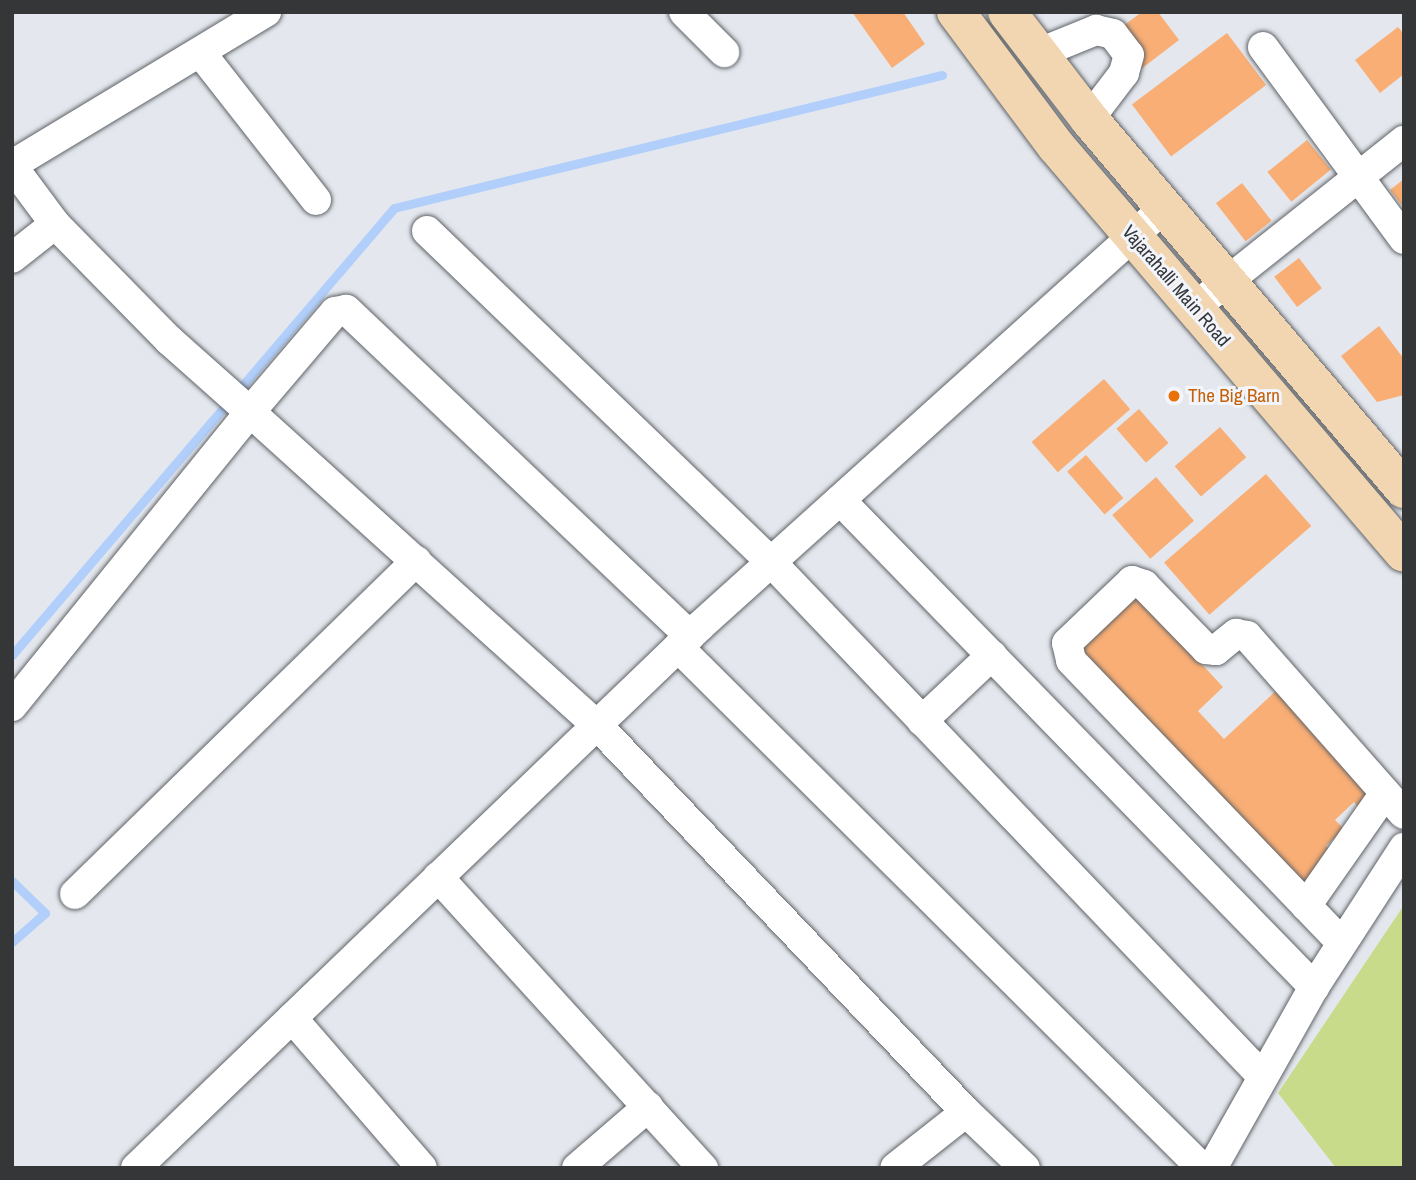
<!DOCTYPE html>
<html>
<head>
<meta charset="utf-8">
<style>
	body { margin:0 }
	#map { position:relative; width:1416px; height:1180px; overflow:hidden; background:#e4e8ee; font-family:"Archivo Narrow",sans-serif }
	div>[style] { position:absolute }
	.green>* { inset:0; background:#c8db8a }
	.stream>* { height:9px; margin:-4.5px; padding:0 4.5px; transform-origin:4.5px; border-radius:4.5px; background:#b1cffa }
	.building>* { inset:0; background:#f9ae75; transform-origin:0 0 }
	.roads { filter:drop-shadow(0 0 2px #5f6367) drop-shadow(0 0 2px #5f6367) }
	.minor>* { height:30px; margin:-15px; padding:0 15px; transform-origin:15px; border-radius:15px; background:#fff }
	.major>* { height:38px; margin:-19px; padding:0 19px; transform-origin:19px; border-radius:19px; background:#f2d6b2 }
	.dots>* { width:19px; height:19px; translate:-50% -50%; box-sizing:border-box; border:4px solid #f2f5fb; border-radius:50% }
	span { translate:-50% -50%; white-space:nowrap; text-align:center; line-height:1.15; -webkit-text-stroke:6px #f2f5fb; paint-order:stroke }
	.street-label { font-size:19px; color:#343638 }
	.food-label { font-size:19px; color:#c56008 }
	.left { translate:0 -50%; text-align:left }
	.frame { position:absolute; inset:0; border:14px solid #343638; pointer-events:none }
</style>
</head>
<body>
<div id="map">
	<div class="green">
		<div style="clip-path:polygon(1404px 905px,1404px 1168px,1336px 1168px,1278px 1093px)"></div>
	</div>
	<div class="stream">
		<div style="left:12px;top:655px;width:588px;rotate:-49.48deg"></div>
		<div style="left:394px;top:208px;width:564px;rotate:-13.64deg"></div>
		<div style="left:12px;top:881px;width:46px;rotate:44.1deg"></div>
		<div style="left:45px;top:913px;width:44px;rotate:138.7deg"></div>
	</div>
	<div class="building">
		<div style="clip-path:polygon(852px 12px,903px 12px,925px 44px,892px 68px)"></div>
		<div style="clip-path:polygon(1142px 12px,1158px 12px,1179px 40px,1128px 79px,1101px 42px)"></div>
		<div style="clip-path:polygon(1398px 27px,1404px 34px,1404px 74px,1380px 93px,1355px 60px)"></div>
		<div style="left:1227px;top:33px;width:65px;height:119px;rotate:53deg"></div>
		<div style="left:1307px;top:140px;width:38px;height:51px;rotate:51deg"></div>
		<div style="clip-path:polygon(1404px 179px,1404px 208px,1390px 190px)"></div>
		<div style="left:1242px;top:183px;width:48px;height:33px;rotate:52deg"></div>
		<div style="left:1299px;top:258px;width:38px;height:31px;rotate:53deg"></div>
		<div style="clip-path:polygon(1379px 326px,1404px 359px,1404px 395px,1377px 402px,1341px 356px)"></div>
		<div style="left:1104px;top:379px;width:40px;height:96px;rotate:49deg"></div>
		<div style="left:1139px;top:409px;width:45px;height:30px;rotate:49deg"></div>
		<div style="left:1220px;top:427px;width:40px;height:60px;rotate:49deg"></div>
		<div style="left:1086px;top:455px;width:57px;height:25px;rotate:49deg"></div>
		<div style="left:1266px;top:474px;width:69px;height:135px;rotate:49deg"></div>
		<div style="left:1156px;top:477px;width:58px;height:58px;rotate:49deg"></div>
		<div style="clip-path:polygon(1133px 590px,1223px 687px,1198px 711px,1224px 739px,1279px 688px,1376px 792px,1359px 808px,1354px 802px,1335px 820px,1344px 829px,1326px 846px,1335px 854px,1302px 886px,1080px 648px)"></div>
	</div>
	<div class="roads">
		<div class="minor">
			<div style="left:684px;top:12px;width:57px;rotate:45deg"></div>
			<div style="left:1263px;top:47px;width:238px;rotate:53.7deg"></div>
			<div style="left:200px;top:52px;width:188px;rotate:51.9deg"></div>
			<div style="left:1037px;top:54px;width:64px;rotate:-22.1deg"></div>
			<div style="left:1096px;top:30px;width:17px;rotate:13deg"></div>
			<div style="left:1113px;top:34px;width:26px;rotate:53deg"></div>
			<div style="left:1129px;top:55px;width:19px;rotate:106deg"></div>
			<div style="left:1124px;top:73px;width:58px;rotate:127.3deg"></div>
			<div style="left:12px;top:165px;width:297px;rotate:-31.1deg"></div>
			<div style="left:12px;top:166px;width:72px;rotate:53.4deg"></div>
			<div style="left:55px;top:224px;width:55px;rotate:141.7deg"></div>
			<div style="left:427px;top:231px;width:477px;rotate:43.9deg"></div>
			<div style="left:771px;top:562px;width:709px;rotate:46.31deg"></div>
			<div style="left:1195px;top:307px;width:267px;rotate:-38.5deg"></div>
			<div style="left:840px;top:500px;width:680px;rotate:45.78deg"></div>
			<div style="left:690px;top:636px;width:474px;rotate:-136.5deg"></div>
			<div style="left:346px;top:310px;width:11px;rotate:170deg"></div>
			<div style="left:335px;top:312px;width:131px;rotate:130.4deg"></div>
			<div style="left:250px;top:412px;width:467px;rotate:42.1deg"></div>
			<div style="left:597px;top:725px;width:535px;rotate:46.36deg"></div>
			<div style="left:966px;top:1112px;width:90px;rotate:141.7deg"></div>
			<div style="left:678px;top:647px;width:739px;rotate:44.84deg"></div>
			<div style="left:12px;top:706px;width:378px;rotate:-51deg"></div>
			<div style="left:250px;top:412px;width:108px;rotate:-138.4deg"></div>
			<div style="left:169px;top:340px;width:163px;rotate:-134.5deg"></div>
			<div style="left:922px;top:721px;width:96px;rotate:-43.3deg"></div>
			<div style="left:438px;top:877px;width:394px;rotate:47.7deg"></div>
			<div style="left:75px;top:894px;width:477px;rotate:-44.3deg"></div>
			<div style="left:1306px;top:906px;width:138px;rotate:-55deg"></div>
			<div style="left:1341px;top:942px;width:390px;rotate:-133.8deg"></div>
			<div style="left:1071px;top:660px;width:17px;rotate:-103deg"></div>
			<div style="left:1067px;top:643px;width:90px;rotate:-43.6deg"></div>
			<div style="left:1132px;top:581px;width:13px;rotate:18deg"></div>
			<div style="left:1144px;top:585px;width:89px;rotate:45.9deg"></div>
			<div style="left:1206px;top:649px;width:10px;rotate:6deg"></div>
			<div style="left:1216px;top:650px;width:26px;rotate:-39deg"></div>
			<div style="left:1236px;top:634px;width:11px;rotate:10deg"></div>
			<div style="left:1247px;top:636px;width:237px;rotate:48.6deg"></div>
			<div style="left:292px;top:1018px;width:198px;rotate:49.1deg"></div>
			<div style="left:966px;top:1112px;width:81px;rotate:43.5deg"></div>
			<div style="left:136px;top:1168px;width:782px;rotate:-43.86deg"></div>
			<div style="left:700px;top:626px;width:625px;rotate:-42.01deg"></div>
			<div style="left:577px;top:1168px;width:94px;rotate:-40.7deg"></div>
			<div style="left:1212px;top:1168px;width:208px;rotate:-60.6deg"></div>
			<div style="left:1314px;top:987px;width:166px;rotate:-57.1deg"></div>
		</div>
		<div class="major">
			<div style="left:956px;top:12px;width:167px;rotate:53.3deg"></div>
			<div style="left:1056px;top:146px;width:535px;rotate:49.47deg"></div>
			<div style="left:1007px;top:12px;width:135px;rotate:52.5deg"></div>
			<div style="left:1089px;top:119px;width:486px;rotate:49.6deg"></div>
		</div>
	</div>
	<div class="dots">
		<div style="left:1174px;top:396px;background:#e8710a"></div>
	</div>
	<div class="street-label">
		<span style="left:1176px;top:286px;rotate:49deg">Vajarahalli Main Road</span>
	</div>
	<div class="food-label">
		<span class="left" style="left:1188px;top:396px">The Big Barn</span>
	</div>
	<div class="frame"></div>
</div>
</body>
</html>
